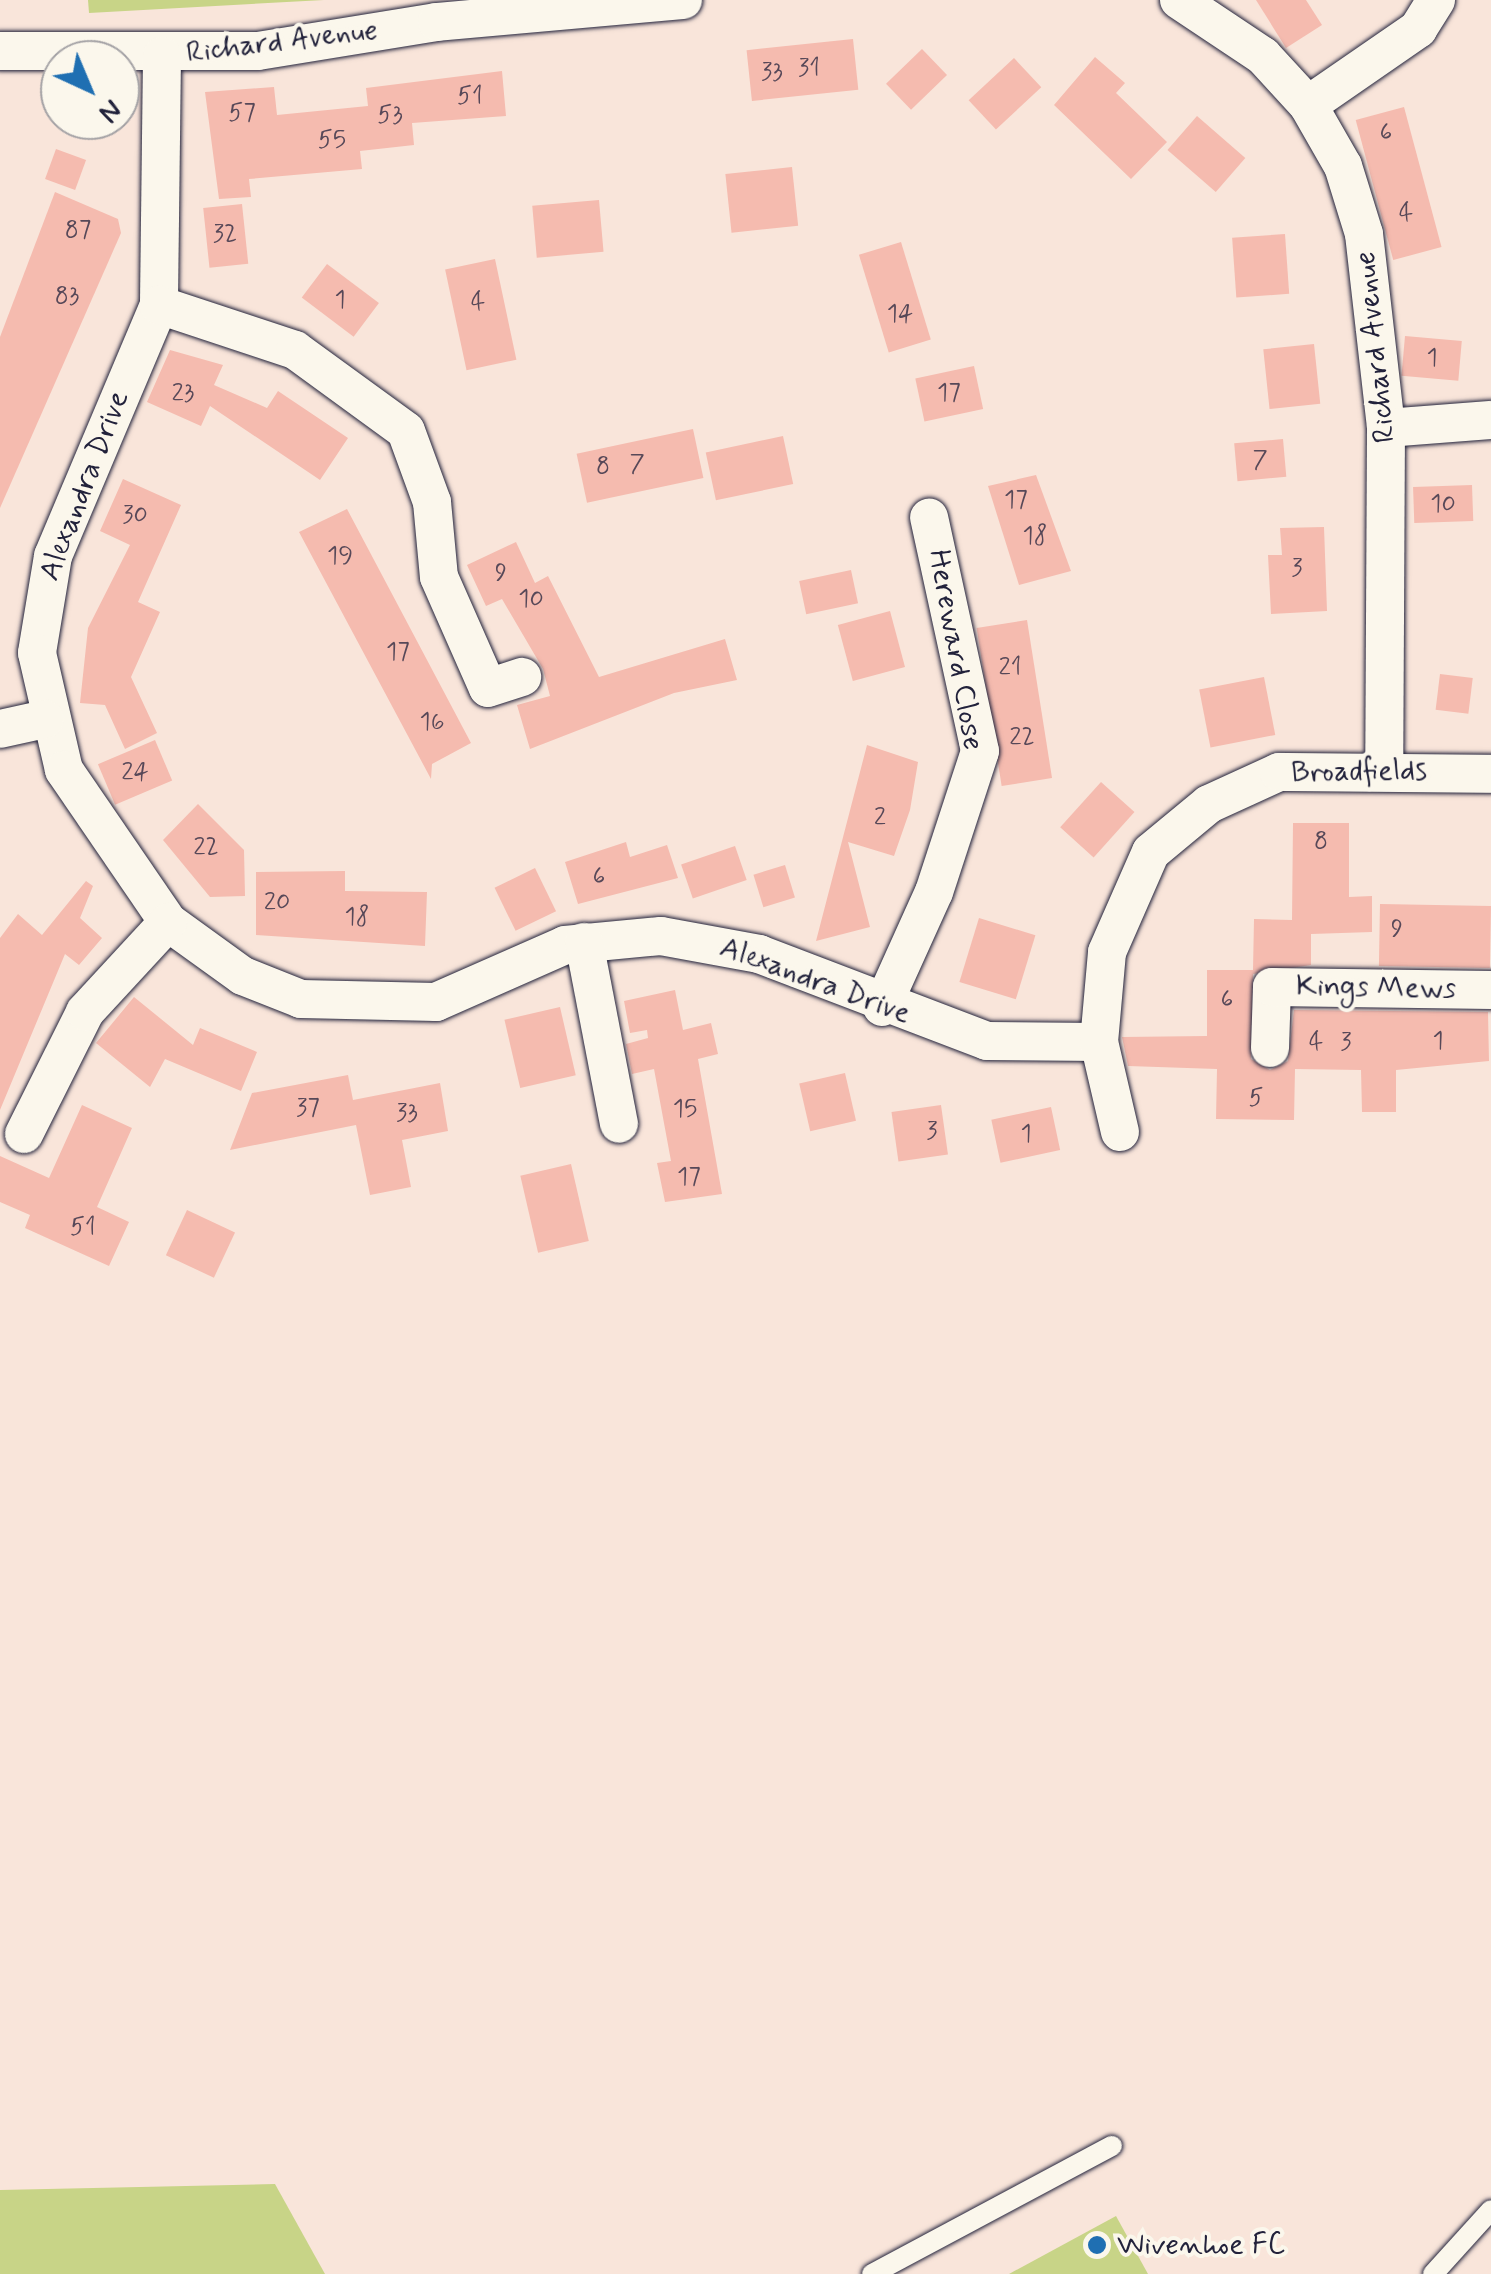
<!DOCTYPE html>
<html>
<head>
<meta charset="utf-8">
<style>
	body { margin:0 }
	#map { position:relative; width:1491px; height:2274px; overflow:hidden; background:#f9e5da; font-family:Mynerve,sans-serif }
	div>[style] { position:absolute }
	.green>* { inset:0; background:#c8d487 }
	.building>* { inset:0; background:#f5bbaf; transform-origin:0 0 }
	.roads { filter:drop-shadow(0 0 2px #22223b) drop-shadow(0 0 2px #22223b) }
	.lane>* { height:20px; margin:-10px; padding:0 10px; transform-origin:10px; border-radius:10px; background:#fbf7ec }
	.street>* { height:38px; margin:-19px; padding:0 19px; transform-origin:19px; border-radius:19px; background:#fbf7ec }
	.dots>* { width:28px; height:28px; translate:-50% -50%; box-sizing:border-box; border:5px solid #fbf7ec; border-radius:50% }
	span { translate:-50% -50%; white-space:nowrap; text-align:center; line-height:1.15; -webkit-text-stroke:8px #fbf7ec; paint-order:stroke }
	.number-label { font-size:25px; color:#574858 }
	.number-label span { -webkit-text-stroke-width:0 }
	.street-label { font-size:30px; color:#22223b }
	.poi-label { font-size:30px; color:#22223b }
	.left { translate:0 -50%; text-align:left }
	.north { position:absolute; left:40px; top:40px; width:100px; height:100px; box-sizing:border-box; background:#fbf7ec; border:2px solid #a4a2a5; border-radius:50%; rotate:136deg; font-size:28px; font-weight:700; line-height:40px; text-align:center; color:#22223b }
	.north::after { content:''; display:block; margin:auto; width:35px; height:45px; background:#1f6fb2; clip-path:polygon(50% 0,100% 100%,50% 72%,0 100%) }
</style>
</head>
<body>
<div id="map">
	<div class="green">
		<div style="clip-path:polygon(88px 0,324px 0,89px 13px)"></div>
		<div style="clip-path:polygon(275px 2184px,325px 2274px,0 2274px,0 2190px)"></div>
		<div style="clip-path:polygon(1116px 2216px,1148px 2274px,1009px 2274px)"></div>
	</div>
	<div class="building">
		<div style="clip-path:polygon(1256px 0,1306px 0,1322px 25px,1286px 48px)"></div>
		<div style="left:853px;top:39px;width:51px;height:107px;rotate:84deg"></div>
		<div style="left:922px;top:49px;width:36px;height:50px;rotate:46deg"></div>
		<div style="clip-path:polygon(1095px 57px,1125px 83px,1116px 93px,1167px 142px,1131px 179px,1054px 105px)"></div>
		<div style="left:1014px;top:58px;width:40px;height:62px;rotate:47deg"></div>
		<div style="clip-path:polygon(502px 71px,506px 116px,412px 123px,414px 145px,360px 151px,362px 169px,249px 179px,251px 197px,219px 199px,205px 92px,274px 87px,277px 115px,368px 106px,366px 88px)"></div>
		<div style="left:1404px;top:107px;width:145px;height:50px;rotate:75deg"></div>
		<div style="left:1197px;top:116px;width:64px;height:45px;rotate:41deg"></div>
		<div style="left:56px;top:149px;width:32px;height:32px;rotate:20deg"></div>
		<div style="left:792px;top:167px;width:59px;height:67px;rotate:84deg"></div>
		<div style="clip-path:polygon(55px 192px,118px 219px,121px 233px,0 508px,0 337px)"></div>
		<div style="left:599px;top:200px;width:52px;height:67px;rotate:85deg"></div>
		<div style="left:242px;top:204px;width:60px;height:39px;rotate:84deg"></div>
		<div style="left:1285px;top:234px;width:60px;height:53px;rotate:86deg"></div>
		<div style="left:901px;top:242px;width:102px;height:44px;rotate:73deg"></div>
		<div style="left:495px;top:259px;width:103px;height:51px;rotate:78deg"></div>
		<div style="left:327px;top:264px;width:65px;height:42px;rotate:37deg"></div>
		<div style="left:1405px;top:336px;width:57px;height:40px;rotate:5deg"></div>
		<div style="left:1314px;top:344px;width:60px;height:51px;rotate:84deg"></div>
		<div style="clip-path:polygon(170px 350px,223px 365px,214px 385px,267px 408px,278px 391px,348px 438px,320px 480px,210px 406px,201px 426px,147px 402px)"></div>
		<div style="left:974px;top:366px;width:44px;height:60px;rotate:78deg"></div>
		<div style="left:693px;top:429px;width:50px;height:119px;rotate:78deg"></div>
		<div style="left:783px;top:436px;width:49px;height:79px;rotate:78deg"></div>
		<div style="left:1283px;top:439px;width:38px;height:49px;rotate:85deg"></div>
		<div style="clip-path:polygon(1036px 475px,1071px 571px,1019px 585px,988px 486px)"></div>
		<div style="clip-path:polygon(123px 479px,181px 505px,138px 602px,160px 612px,131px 677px,157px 733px,125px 749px,105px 705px,80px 703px,88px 628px,130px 545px,100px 531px)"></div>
		<div style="left:1472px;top:485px;width:36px;height:59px;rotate:88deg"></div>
		<div style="clip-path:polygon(347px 509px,471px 743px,432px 764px,431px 779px,299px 532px)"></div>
		<div style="clip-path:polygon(1324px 527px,1327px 611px,1271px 614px,1268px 555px,1282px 555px,1280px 528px)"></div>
		<div style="clip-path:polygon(516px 542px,535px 583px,548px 576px,599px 677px,725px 639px,737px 680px,674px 693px,530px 749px,517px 705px,550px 696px,543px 669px,502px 599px,486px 606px,467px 565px)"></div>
		<div style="left:851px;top:570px;width:34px;height:53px;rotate:78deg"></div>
		<div style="left:890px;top:611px;width:58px;height:54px;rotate:75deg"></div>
		<div style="left:1027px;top:620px;width:160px;height:51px;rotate:81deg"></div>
		<div style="left:1440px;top:674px;width:33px;height:36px;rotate:7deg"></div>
		<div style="left:1264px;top:677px;width:59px;height:66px;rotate:79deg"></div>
		<div style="left:155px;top:740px;width:44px;height:62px;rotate:67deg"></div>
		<div style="clip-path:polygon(867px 745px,918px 762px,910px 810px,894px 856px,848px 842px,870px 927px,816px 941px)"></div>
		<div style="left:1101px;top:782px;width:45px;height:61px;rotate:42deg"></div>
		<div style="clip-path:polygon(198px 804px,244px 850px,245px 896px,210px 897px,163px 840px)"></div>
		<div style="clip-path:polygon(1293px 823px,1349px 823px,1349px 897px,1372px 896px,1372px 932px,1311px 934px,1311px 965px,1253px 974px,1251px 1059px,1270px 1070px,1288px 1061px,1294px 1010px,1488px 1012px,1489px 1061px,1396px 1070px,1396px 1112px,1362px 1112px,1361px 1070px,1295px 1069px,1294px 1120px,1216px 1119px,1217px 1069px,1128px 1066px,1122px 1037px,1207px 1036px,1207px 970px,1253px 970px,1254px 919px,1292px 920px)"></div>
		<div style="clip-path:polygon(626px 842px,630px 857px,667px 845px,678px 878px,578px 904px,565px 862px)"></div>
		<div style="left:735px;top:846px;width:36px;height:57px;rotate:71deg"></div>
		<div style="left:785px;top:865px;width:34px;height:33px;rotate:73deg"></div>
		<div style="left:535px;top:868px;width:48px;height:45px;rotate:64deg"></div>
		<div style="clip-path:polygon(345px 871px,345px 891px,427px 892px,425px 946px,256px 935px,256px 872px)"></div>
		<div style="clip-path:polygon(86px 881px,93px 886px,80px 918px,102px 938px,79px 965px,65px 954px,0 1110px,0 938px,18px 914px,42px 935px)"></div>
		<div style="left:1380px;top:904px;width:111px;height:62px;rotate:1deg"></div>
		<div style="left:979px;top:918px;width:59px;height:67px;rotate:17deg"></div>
		<div style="clip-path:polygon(675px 990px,683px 1030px,711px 1023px,718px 1054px,698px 1059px,722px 1194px,665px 1202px,657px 1163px,671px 1161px,654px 1069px,632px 1074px,626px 1044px,648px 1038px,647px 1030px,630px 1033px,624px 1001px)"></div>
		<div style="clip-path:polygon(134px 997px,193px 1045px,200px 1028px,257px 1052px,241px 1091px,165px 1059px,150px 1087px,96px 1043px)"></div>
		<div style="left:560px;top:1007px;width:70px;height:57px;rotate:77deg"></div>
		<div style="left:845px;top:1073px;width:49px;height:47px;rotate:77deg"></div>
		<div style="clip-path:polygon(348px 1075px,353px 1100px,440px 1083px,448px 1131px,402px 1140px,411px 1187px,370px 1195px,356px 1125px,230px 1150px,252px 1093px)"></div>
		<div style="clip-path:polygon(82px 1105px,132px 1128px,97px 1207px,129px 1222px,109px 1266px,25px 1228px,30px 1215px,0 1202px,0 1156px,49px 1178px)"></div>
		<div style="left:941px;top:1105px;width:50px;height:50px;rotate:82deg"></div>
		<div style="left:1051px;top:1107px;width:44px;height:61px;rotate:78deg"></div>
		<div style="left:571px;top:1164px;width:79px;height:52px;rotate:77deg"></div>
		<div style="left:187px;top:1210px;width:53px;height:50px;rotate:25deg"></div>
	</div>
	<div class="roads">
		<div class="lane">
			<div style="left:872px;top:2274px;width:272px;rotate:-28.1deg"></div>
			<div style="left:1433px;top:2274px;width:86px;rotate:-47.8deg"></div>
		</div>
		<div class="street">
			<div style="left:1179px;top:0;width:101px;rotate:33.7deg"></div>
			<div style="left:1263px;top:56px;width:67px;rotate:47.4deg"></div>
			<div style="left:1308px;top:105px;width:70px;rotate:60.2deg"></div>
			<div style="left:1343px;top:166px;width:71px;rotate:72.8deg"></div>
			<div style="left:1364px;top:234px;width:195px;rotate:83.5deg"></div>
			<div style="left:1386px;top:428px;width:340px;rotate:90.3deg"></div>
			<div style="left:0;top:51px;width:258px"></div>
			<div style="left:258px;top:51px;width:181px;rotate:-9.2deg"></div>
			<div style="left:437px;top:22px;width:247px;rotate:-5.1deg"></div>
			<div style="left:162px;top:56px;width:249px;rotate:90.7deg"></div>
			<div style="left:159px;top:305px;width:272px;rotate:112.9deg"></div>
			<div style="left:53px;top:556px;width:98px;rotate:99.4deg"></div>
			<div style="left:37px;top:653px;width:120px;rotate:77deg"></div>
			<div style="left:64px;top:770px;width:184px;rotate:55.6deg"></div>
			<div style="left:168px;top:922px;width:92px;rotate:35.8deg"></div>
			<div style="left:243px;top:976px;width:62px;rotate:21.6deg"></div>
			<div style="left:301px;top:999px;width:135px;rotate:1.3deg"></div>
			<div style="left:436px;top:1002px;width:141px;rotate:-23.8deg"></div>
			<div style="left:565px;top:945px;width:96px;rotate:-5.4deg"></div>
			<div style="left:661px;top:936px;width:100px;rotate:10.4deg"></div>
			<div style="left:759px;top:954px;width:244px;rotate:20.9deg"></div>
			<div style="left:987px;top:1041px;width:112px;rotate:0.5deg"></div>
			<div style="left:1308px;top:105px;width:134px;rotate:-34.6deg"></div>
			<div style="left:1418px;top:29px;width:34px;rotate:-58deg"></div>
			<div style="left:159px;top:305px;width:143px;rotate:18.3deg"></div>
			<div style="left:295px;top:350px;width:137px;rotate:36.1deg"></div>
			<div style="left:406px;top:431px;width:76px;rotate:69.9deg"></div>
			<div style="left:432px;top:502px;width:75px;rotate:84.7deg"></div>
			<div style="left:439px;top:577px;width:121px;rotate:66.2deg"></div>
			<div style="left:488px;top:688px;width:36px;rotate:-18deg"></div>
			<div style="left:1386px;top:428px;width:105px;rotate:-4.4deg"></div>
			<div style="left:0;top:729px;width:46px;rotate:-12.5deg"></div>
			<div style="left:584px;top:942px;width:185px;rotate:79.1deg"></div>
			<div style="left:882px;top:1007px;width:126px;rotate:-65.7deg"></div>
			<div style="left:934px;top:892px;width:148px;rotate:-71.9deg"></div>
			<div style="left:980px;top:751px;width:239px;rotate:-102.3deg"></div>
			<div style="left:1270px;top:1048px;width:61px;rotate:-88.1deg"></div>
			<div style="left:1272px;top:987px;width:219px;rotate:0.8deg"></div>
			<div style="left:1120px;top:1132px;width:92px;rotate:-103.1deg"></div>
			<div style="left:1099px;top:1042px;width:90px;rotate:-84.9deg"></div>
			<div style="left:1107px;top:952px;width:109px;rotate:-66.3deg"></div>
			<div style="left:1151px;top:852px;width:75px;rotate:-39.6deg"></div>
			<div style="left:1209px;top:804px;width:77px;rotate:-24.6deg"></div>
			<div style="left:1279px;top:772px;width:212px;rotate:0.5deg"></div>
			<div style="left:24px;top:1134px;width:136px;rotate:-63.4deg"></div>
			<div style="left:85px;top:1012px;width:122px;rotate:-47.3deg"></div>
		</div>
	</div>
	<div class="dots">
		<div style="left:1097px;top:2245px;background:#1f6fb2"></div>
	</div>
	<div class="number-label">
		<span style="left:809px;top:69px">31</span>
		<span style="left:772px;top:73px">33</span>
		<span style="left:470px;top:97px">51</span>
		<span style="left:242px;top:114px">57</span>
		<span style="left:390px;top:116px">53</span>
		<span style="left:1386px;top:133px">6</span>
		<span style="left:332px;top:141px">55</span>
		<span style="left:1406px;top:214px">4</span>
		<span style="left:78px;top:231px">87</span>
		<span style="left:225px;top:235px">32</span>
		<span style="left:67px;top:297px">83</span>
		<span style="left:340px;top:301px">1</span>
		<span style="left:478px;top:303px">4</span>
		<span style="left:900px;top:315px">14</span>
		<span style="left:1432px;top:359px">1</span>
		<span style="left:183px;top:394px">23</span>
		<span style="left:949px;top:394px">17</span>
		<span style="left:1260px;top:461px">7</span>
		<span style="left:637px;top:465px">7</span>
		<span style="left:603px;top:467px">8</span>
		<span style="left:1016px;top:501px">17</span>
		<span style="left:1443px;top:505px">10</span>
		<span style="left:135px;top:516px">30</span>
		<span style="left:1035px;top:537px">18</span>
		<span style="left:340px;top:557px">19</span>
		<span style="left:1297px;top:569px">3</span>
		<span style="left:501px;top:574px">9</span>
		<span style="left:531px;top:600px">10</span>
		<span style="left:398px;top:653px">17</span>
		<span style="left:1010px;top:668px">21</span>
		<span style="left:432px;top:723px">16</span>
		<span style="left:1022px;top:738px">22</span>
		<span style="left:135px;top:773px">24</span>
		<span style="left:880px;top:818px">2</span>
		<span style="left:1321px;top:842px">8</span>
		<span style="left:206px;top:848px">22</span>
		<span style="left:599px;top:877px">6</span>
		<span style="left:277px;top:903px">20</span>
		<span style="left:357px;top:918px">18</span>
		<span style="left:1397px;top:930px">9</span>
		<span style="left:1227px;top:1000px">6</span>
		<span style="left:1438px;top:1042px">1</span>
		<span style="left:1316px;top:1043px">4</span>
		<span style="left:1346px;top:1043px">3</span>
		<span style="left:1256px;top:1099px">5</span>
		<span style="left:308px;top:1109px">37</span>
		<span style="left:685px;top:1110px">15</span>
		<span style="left:407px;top:1114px">33</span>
		<span style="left:932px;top:1132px">3</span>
		<span style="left:1026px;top:1135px">1</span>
		<span style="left:689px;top:1178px">17</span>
		<span style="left:83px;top:1228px">51</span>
	</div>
	<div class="street-label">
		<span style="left:282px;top:42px;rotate:-7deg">Richard Avenue</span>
		<span style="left:1376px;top:347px;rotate:-96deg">Richard Avenue</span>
		<span style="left:85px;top:486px;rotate:-69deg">Alexandra Drive</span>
		<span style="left:955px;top:650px;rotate:80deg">Hereward Close</span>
		<span style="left:1359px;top:772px;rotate:-1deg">Broadfields</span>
		<span style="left:815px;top:981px;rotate:20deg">Alexandra Drive</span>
		<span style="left:1376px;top:988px;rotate:1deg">Kings Mews</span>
	</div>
	<div class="poi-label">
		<span class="left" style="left:1117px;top:2245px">Wivenhoe FC</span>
	</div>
	<div class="north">N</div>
</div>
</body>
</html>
